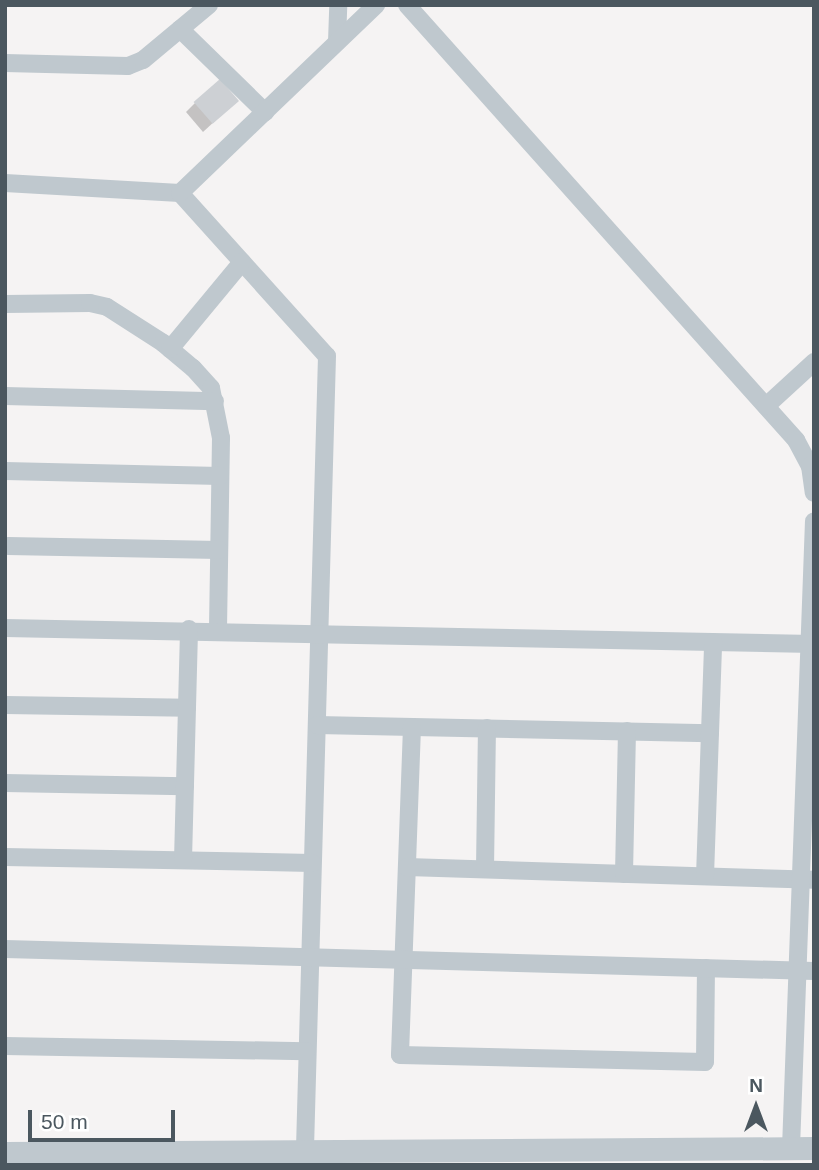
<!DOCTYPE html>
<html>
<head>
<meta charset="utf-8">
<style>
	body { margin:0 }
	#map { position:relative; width:819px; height:1170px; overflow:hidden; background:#f5f3f3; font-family:Helvetica,sans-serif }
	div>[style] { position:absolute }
	.shadow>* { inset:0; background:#0003 }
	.building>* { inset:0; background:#cdd0d4; transform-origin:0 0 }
	.minor>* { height:18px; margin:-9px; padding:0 9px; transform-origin:9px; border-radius:9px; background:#bfc8ce }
	.tertiary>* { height:23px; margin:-11.5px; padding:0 11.5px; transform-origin:11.5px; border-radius:11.5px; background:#bfc8ce }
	span { translate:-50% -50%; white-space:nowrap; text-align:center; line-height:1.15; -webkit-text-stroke:5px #fff; paint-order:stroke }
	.frame { position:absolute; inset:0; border:7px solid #4b575f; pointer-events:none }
	.north { position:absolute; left:721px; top:1072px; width:70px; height:70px; -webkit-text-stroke:5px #fff; paint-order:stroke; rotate:0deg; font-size:19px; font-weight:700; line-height:28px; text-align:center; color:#4b575f }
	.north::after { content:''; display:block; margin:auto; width:24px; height:32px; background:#4b575f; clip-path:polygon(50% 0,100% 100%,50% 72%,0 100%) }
	.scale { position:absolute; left:28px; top:1110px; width:147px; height:32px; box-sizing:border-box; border:4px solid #4b575f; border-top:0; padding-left:9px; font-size:21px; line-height:24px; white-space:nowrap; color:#4b575f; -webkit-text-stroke:5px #fff; paint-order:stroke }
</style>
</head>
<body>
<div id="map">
	<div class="shadow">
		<div style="clip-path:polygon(195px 103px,228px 109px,203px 132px,186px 112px)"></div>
	</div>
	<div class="building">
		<div style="left:220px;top:79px;width:29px;height:35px;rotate:49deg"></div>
	</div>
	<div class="minor">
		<div style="left:407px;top:5px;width:584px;rotate:48.2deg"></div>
		<div style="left:796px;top:440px;width:30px;rotate:62deg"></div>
		<div style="left:810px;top:466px;width:27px;rotate:82deg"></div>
		<div style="left:180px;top:29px;width:119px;rotate:44.3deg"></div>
		<div style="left:337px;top:42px;width:37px;rotate:-88deg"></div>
		<div style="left:5px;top:63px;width:123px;rotate:1.4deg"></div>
		<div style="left:128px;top:66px;width:16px;rotate:-22deg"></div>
		<div style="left:143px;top:60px;width:86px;rotate:-39.8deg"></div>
		<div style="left:5px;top:183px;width:175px;rotate:3.3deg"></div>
		<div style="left:180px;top:193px;width:219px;rotate:48deg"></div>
		<div style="left:327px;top:356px;width:794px;rotate:91.59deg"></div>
		<div style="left:180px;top:193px;width:272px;rotate:-43.8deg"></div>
		<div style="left:5px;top:304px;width:85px;rotate:-0.7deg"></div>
		<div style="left:90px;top:303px;width:17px;rotate:13deg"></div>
		<div style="left:107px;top:307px;width:67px;rotate:32.7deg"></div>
		<div style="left:163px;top:343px;width:39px;rotate:40deg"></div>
		<div style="left:193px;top:368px;width:27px;rotate:48deg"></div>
		<div style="left:211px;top:388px;width:51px;rotate:78.7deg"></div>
		<div style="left:221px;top:438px;width:192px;rotate:90.9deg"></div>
		<div style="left:170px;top:349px;width:113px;rotate:-50.4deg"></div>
		<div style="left:5px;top:396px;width:210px;rotate:1.4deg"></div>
		<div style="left:766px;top:406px;width:65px;rotate:-42.5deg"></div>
		<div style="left:5px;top:471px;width:215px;rotate:1.3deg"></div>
		<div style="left:8px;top:546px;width:211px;rotate:1.1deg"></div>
		<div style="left:5px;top:628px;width:809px;rotate:1.13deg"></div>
		<div style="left:5px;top:705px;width:182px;rotate:0.9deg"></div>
		<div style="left:317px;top:725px;width:393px;rotate:1.2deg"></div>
		<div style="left:412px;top:727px;width:328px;rotate:92.1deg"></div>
		<div style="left:400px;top:1055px;width:305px;rotate:1.3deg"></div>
		<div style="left:705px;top:1062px;width:94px;rotate:-89.4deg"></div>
		<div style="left:5px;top:783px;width:180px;rotate:1deg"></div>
		<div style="left:5px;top:857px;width:307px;rotate:1.1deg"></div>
		<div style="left:183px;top:860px;width:231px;rotate:-88.5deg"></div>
		<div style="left:407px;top:867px;width:407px;rotate:1.8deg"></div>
		<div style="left:485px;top:869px;width:141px;rotate:-89.2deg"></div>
		<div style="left:624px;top:874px;width:143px;rotate:-88.8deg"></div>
		<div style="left:705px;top:876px;width:234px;rotate:-88deg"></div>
		<div style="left:5px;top:949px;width:809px;rotate:1.56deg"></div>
		<div style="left:5px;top:1046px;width:301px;rotate:1deg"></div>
		<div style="left:791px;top:1148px;width:627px;rotate:-87.9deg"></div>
	</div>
	<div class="tertiary">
		<div style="left:5px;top:1153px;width:809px;rotate:-0.35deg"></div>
	</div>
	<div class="frame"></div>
	<div class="north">N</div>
	<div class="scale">50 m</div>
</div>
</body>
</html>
